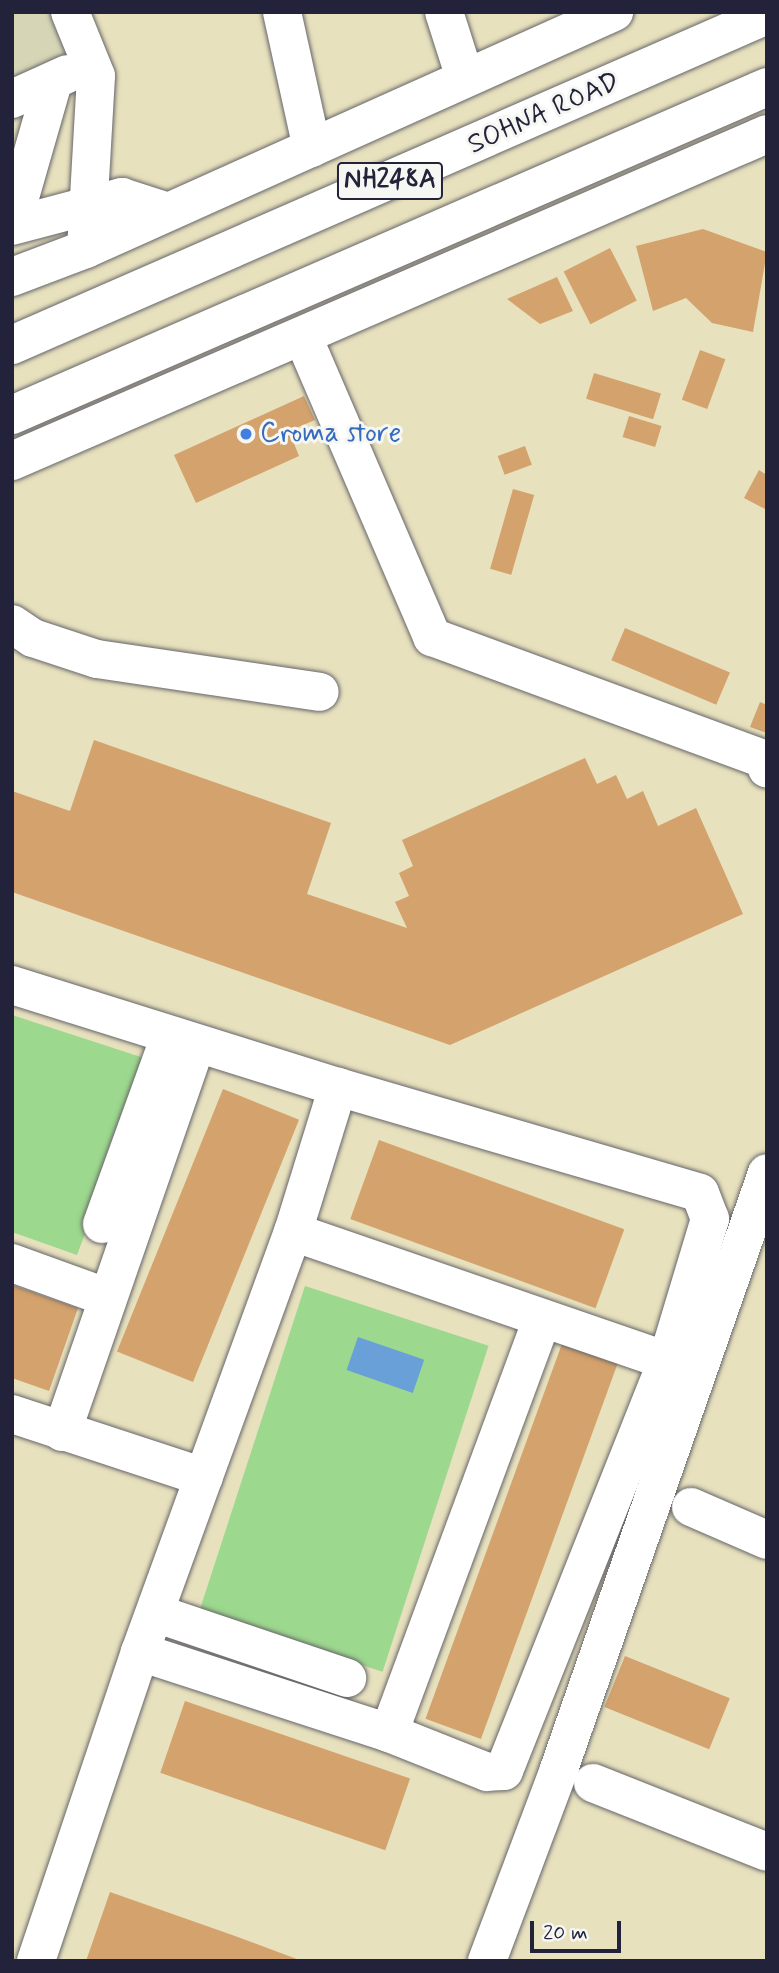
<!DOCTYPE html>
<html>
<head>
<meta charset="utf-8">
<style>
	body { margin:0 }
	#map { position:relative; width:779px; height:1973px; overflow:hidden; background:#e7e1be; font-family:Mynerve,sans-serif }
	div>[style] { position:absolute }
	.built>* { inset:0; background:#d6d6b6 }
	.green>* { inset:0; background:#9cd88d; transform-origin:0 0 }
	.water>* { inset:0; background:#68a0d7; transform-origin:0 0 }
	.building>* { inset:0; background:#d4a26c; transform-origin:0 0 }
	.roads { filter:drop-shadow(0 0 2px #676569) drop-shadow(0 0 2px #676569) }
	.minor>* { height:38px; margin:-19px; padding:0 19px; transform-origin:19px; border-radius:19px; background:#fff }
	.major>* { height:38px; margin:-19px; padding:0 19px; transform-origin:19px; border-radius:19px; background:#fff }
	.highway>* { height:38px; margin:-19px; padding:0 19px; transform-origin:19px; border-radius:19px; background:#fff }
	.dots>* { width:19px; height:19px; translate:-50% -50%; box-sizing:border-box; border:4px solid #f6f6f2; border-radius:50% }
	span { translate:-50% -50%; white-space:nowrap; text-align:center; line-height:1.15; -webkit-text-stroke:6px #f6f6f2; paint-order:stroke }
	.shield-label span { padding:2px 5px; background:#f6f6f2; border:2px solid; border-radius:5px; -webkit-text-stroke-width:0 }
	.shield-label { font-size:26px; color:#22223b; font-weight:700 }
	.street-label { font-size:28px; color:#22223b }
	.shop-label { font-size:28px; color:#366cbe }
	.left { translate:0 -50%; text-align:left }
	.frame { position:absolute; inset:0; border:14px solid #22223b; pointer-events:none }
	.scale { position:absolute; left:530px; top:1921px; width:91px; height:32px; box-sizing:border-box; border:4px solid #22223b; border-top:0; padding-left:9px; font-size:21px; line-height:24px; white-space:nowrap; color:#22223b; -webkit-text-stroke:5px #f6f6f2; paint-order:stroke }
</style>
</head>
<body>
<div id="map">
	<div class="built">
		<div style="clip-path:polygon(12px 12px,75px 12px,91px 48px,12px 81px)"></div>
	</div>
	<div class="green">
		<div style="clip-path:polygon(12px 1015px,150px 1060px,77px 1255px,12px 1232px)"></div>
		<div style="left:305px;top:1286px;width:193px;height:343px;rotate:18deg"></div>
	</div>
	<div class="water">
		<div style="left:358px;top:1337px;width:70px;height:35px;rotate:19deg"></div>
	</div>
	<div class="building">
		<div style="clip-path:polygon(703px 229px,767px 252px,753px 332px,712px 323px,686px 298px,653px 311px,636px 246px)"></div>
		<div style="left:610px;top:248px;width:59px;height:52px;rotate:63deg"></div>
		<div style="clip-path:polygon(557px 277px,573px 311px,540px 324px,507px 299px)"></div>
		<div style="left:700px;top:350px;width:27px;height:53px;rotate:20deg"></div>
		<div style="left:594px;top:373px;width:70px;height:27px;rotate:17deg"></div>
		<div style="clip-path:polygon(304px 396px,315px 420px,289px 431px,299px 456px,196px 503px,174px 455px)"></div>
		<div style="left:629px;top:416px;width:34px;height:22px;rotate:17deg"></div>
		<div style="left:525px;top:446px;width:20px;height:29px;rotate:70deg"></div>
		<div style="clip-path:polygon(759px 470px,767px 475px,767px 510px,744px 498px)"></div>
		<div style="left:513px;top:489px;width:22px;height:83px;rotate:16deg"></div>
		<div style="left:625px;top:628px;width:114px;height:35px;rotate:23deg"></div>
		<div style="clip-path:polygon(760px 702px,767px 705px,767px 733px,750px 727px)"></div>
		<div style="clip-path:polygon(94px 740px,331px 823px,307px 894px,407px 928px,395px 902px,409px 896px,399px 873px,413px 866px,402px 840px,585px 758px,597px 784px,616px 775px,627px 799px,643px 791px,658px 826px,696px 808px,743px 914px,450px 1045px,12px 892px,12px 791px,70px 811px)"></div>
		<div style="left:223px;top:1089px;width:82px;height:283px;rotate:22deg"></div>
		<div style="left:379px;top:1140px;width:261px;height:84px;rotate:20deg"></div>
		<div style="clip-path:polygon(12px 1285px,78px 1308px,49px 1391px,12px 1378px)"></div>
		<div style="left:563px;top:1341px;width:59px;height:402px;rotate:20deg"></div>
		<div style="left:625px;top:1656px;width:113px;height:55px;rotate:22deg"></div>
		<div style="left:185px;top:1701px;width:238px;height:76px;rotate:19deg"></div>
		<div style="clip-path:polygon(110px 1892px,235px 1936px,302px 1961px,86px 1961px)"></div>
	</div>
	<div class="roads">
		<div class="minor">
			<div style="left:70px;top:12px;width:69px;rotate:67.9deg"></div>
			<div style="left:96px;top:76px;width:173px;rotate:93.3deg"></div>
			<div style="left:282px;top:12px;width:139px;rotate:77.6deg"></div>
			<div style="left:444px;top:12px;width:69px;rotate:72.3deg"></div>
			<div style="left:12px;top:99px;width:60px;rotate:-24.4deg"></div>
			<div style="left:12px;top:225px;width:149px;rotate:-74deg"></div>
			<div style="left:12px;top:226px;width:114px;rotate:-14.8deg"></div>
			<div style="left:122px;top:197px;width:48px;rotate:18.1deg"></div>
			<div style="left:303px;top:337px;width:327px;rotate:66.7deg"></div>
			<div style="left:432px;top:637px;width:354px;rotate:20.2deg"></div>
			<div style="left:764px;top:759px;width:10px;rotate:73deg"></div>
			<div style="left:12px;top:624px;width:25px;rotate:34deg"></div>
			<div style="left:33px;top:638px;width:67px;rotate:18.2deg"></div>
			<div style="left:97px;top:659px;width:225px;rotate:8.4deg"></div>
			<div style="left:12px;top:985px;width:342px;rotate:17.4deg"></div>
			<div style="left:338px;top:1087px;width:377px;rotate:16.3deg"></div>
			<div style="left:700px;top:1193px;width:28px;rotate:69deg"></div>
			<div style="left:710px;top:1219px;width:148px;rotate:106.8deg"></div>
			<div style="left:667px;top:1361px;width:441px;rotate:111.7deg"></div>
			<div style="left:504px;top:1771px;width:17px;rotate:177deg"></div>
			<div style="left:487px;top:1772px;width:105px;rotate:-158.3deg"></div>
			<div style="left:389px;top:1733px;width:262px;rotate:-162deg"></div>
			<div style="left:102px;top:1224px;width:200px;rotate:-70.1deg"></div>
			<div style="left:293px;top:1232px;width:396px;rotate:19deg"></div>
			<div style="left:12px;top:1263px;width:100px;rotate:19.9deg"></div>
			<div style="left:12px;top:1414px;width:202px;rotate:18.2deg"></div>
			<div style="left:62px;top:1432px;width:410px;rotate:-70.9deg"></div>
			<div style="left:691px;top:1507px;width:83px;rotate:23.5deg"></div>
			<div style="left:155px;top:1613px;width:203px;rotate:18.7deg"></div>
			<div style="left:389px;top:1733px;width:439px;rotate:-69.7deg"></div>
			<div style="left:593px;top:1783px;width:187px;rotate:21.6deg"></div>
			<div style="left:36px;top:1961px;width:326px;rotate:-71.4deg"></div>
			<div style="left:140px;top:1652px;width:447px;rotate:-70deg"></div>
			<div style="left:293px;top:1232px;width:152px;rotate:-72.8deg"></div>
			<div style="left:487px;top:1961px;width:205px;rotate:-69.4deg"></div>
			<div style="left:559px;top:1769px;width:631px;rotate:-70.76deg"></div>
		</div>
		<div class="major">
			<div style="left:12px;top:277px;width:79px;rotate:-20.7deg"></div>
			<div style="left:86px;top:249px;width:579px;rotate:-24.17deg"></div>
			<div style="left:12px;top:461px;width:823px;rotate:-23.42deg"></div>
		</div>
		<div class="highway">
			<div style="left:12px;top:345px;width:824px;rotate:-23.61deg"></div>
			<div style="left:12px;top:415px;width:823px;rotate:-23.48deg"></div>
		</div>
	</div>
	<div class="dots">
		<div style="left:246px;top:434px;background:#3f7fe0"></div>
	</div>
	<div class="shield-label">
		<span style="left:390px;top:181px">NH248A</span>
	</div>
	<div class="street-label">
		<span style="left:544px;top:114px;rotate:-24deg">SOHNA ROAD</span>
	</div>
	<div class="shop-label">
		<span class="left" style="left:260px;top:434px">Croma store</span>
	</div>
	<div class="frame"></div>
	<div class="scale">20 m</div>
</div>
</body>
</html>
